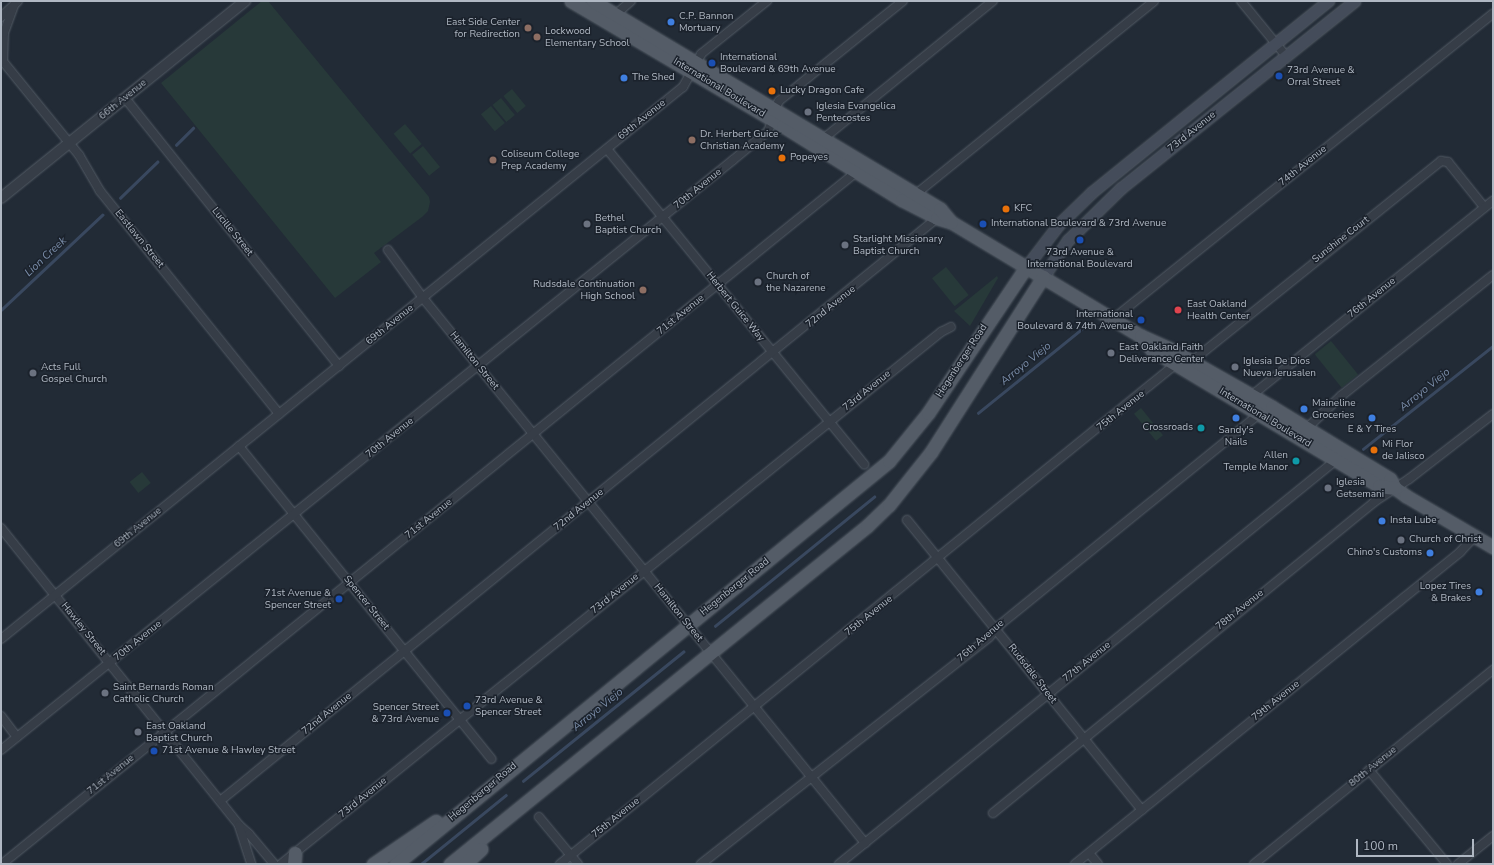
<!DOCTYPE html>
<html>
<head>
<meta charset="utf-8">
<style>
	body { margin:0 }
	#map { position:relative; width:1494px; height:865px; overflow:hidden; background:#222b36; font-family:"Nunito Sans",sans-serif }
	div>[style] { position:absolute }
	.green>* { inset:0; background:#273939; transform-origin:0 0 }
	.stream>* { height:2.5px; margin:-1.25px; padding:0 1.25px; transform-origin:1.25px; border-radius:1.25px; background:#39485f }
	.roads { filter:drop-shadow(0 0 1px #535b65) drop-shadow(0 0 1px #535b65) }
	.minor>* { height:8px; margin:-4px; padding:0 4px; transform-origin:4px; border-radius:4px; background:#363d47 }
	.tertiary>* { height:10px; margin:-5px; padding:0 5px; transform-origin:5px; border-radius:5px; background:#363d47 }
	.secondary>* { height:11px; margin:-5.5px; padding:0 5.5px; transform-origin:5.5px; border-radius:5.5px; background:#444c5a }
	.primary>* { height:13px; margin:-6.5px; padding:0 6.5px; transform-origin:6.5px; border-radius:6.5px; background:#545c67 }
	.dots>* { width:11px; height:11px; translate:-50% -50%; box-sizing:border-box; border:2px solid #1b222c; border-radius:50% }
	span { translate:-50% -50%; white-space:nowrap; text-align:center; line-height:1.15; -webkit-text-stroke:3px #1b222c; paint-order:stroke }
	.poi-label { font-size:10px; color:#b0b8c3 }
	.left { translate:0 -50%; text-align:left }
	.right { translate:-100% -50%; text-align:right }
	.street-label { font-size:10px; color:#b0b8c3 }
	.water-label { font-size:11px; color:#7b8eaa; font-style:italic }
	.frame { position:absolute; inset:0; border:2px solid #b0b8c3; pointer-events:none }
	.scale { position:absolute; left:1356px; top:839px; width:118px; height:18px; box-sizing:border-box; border:2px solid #b0b8c3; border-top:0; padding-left:5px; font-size:12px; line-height:14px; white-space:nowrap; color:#b0b8c3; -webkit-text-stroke:3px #1b222c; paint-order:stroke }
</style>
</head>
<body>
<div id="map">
	<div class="green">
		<div style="clip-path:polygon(262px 1px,268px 1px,429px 197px,430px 202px,428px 211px,422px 217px,374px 253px,381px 262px,335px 298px,161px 83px)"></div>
		<div style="left:512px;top:89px;width:22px;height:11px;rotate:51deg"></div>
		<div style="left:501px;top:98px;width:22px;height:11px;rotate:51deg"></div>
		<div style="left:491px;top:106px;width:22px;height:13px;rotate:51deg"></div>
		<div style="left:405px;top:124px;width:26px;height:15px;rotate:50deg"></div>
		<div style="left:423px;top:146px;width:27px;height:14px;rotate:51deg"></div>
		<div style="left:946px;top:267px;width:36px;height:18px;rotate:51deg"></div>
		<div style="clip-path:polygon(997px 276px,998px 278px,970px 326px,954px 311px)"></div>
		<div style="left:1331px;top:341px;width:43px;height:21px;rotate:51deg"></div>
		<div style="left:1141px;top:408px;width:35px;height:9px;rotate:51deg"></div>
		<div style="left:142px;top:472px;width:14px;height:16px;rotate:51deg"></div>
	</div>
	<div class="stream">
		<div style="left:176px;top:145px;width:24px;rotate:-45deg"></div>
		<div style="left:120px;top:198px;width:52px;rotate:-44.2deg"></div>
		<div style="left:1px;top:310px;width:139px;rotate:-43.2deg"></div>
		<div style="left:978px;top:413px;width:135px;rotate:-39deg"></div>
		<div style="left:1083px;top:328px;width:4px;rotate:-63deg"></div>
		<div style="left:1363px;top:449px;width:166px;rotate:-38.4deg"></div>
		<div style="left:715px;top:626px;width:205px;rotate:-39.1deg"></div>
		<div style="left:523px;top:781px;width:206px;rotate:-38.9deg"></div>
		<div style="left:421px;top:864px;width:109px;rotate:-39.1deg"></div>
	</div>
	<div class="roads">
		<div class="minor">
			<div style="left:1241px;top:1px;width:71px;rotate:50.7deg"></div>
			<div style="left:615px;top:15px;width:21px;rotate:-41deg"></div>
			<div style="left:1px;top:17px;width:23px;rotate:-43deg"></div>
			<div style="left:1px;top:59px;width:124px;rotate:50.9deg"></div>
			<div style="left:79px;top:155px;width:42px;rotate:59.7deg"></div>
			<div style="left:100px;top:191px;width:286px;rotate:51.2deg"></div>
			<div style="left:3px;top:61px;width:28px;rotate:-88deg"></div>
			<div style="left:4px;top:33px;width:29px;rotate:-70deg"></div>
			<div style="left:125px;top:98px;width:343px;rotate:51.4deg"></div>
			<div style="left:774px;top:110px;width:10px;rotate:-61deg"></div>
			<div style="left:779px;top:101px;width:159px;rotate:-38.9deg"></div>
			<div style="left:823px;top:139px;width:219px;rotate:-39.1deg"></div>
			<div style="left:607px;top:149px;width:407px;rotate:50.8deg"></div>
			<div style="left:916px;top:194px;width:306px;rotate:-39deg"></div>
			<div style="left:388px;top:250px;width:59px;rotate:53.9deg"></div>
			<div style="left:423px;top:298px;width:702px;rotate:50.96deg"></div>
			<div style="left:1113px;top:319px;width:487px;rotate:-38.8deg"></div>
			<div style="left:1191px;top:362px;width:321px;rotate:-38.8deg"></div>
			<div style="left:1441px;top:161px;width:7px;rotate:8deg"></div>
			<div style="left:1448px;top:162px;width:58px;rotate:51.3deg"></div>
			<div style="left:1251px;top:396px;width:311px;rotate:-38.9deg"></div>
			<div style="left:1307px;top:428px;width:47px;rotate:-43.3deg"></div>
			<div style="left:1341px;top:396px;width:194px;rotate:-38.5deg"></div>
			<div style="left:239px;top:446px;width:402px;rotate:51.1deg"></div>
			<div style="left:907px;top:520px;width:373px;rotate:51deg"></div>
			<div style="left:1px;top:528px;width:381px;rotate:51.3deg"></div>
			<div style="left:239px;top:825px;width:13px;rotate:42deg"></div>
			<div style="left:249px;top:834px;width:39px;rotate:50deg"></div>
			<div style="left:1px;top:639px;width:877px;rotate:-38.99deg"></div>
			<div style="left:683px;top:87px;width:38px;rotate:-61deg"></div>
			<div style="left:701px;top:54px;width:85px;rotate:-38.8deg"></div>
			<div style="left:1px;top:716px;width:26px;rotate:53deg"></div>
			<div style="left:1px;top:750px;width:940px;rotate:-38.87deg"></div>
			<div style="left:733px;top:160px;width:45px;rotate:-39.6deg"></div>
			<div style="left:768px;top:131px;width:12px;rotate:-66deg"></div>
			<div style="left:1369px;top:770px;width:122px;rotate:50.3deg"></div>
			<div style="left:220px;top:801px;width:924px;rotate:-39.11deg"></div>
			<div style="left:993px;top:813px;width:492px;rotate:-39.2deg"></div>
			<div style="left:1374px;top:502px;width:42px;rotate:-33.3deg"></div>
			<div style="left:1409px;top:479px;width:106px;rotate:-37.7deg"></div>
			<div style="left:539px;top:817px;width:61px;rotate:50.3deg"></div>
			<div style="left:239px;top:826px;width:40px;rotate:72deg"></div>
			<div style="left:1089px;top:853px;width:14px;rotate:51deg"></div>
			<div style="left:2px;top:864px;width:1098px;rotate:-39.01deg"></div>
			<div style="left:281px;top:864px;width:848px;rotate:-38.87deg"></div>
			<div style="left:941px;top:332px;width:11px;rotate:-27deg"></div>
			<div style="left:560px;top:864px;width:793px;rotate:-39.07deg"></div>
			<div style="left:701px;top:864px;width:367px;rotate:-38.2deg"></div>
			<div style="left:989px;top:637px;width:19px;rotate:-47deg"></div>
			<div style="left:1002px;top:623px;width:331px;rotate:-39.1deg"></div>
			<div style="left:839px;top:864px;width:640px;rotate:-39.11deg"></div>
			<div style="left:1075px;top:864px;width:496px;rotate:-39deg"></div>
			<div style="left:1460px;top:552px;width:22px;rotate:-47deg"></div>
			<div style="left:1254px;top:864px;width:308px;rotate:-39.1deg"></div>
			<div style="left:1458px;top:864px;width:45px;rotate:-38.7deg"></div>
		</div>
		<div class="tertiary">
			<div style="left:1px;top:198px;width:314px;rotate:-38.9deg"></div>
		</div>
		<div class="secondary">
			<div style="left:1026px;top:267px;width:54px;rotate:-52.5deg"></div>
			<div style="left:1059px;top:224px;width:46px;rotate:-44.1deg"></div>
			<div style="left:1092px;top:192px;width:304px;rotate:-39deg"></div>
			<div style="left:1043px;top:277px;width:45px;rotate:-56deg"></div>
			<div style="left:1068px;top:240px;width:74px;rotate:-44.5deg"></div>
			<div style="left:1121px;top:188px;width:299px;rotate:-38.7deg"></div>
		</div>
		<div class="primary">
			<div style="left:571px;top:1px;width:246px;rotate:30.5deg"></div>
			<div style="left:783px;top:126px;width:140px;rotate:31.9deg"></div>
			<div style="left:902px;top:200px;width:39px;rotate:27deg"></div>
			<div style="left:937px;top:218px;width:15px;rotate:16deg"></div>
			<div style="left:951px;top:222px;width:222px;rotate:31deg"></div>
			<div style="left:1141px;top:336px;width:30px;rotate:24deg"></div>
			<div style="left:1168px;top:348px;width:120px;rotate:29.6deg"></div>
			<div style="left:1272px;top:407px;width:138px;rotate:31.4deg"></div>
			<div style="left:1390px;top:479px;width:10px;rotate:61deg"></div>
			<div style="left:1395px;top:488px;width:14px;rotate:36deg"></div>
			<div style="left:1406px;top:496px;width:101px;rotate:30.4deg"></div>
			<div style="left:593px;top:1px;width:405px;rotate:30.9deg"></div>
			<div style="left:940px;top:209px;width:17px;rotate:50deg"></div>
			<div style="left:1141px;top:336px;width:18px;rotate:52deg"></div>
			<div style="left:1152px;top:350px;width:265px;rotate:30.9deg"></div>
			<div style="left:1379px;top:486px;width:16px;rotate:7deg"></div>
			<div style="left:294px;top:864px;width:11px;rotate:-85deg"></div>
			<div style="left:373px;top:864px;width:76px;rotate:-34.3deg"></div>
			<div style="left:396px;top:864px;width:637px;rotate:-39.26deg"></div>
			<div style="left:889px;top:461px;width:62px;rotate:-50.9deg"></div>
			<div style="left:928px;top:413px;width:176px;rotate:-56.1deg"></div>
			<div style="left:450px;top:864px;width:537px;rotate:-39.03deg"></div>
			<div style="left:867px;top:526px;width:30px;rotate:-44deg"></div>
			<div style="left:889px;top:505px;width:68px;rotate:-51.6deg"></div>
			<div style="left:931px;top:452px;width:208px;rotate:-57.4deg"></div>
			<div style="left:465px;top:864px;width:22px;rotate:-43deg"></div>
		</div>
	</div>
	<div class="dots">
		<div style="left:671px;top:22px;background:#3f7fe0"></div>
		<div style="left:528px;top:28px;background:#8d6e63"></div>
		<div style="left:537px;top:37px;background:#8d6e63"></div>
		<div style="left:712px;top:63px;background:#1a4fb4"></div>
		<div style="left:1279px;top:76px;background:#1a4fb4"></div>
		<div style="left:624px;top:78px;background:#3f7fe0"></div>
		<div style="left:772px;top:91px;background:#e8710a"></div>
		<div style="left:808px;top:112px;background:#6b7280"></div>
		<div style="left:692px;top:140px;background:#8d6e63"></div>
		<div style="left:782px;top:158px;background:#e8710a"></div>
		<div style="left:493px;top:160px;background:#8d6e63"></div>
		<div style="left:1006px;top:209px;background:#e8710a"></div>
		<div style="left:587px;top:224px;background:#6b7280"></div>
		<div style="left:983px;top:224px;background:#1a4fb4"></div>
		<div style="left:1080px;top:240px;background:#1a4fb4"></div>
		<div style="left:845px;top:245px;background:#6b7280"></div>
		<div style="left:758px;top:282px;background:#6b7280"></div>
		<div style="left:643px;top:290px;background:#8d6e63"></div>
		<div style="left:1178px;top:310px;background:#e0444e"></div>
		<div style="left:1141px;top:320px;background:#1a4fb4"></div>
		<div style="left:1111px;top:353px;background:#6b7280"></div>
		<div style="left:1235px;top:367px;background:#6b7280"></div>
		<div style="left:33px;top:373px;background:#6b7280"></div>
		<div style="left:1304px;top:409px;background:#3f7fe0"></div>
		<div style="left:1236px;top:418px;background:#3f7fe0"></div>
		<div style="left:1372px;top:418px;background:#3f7fe0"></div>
		<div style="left:1201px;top:428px;background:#0f9aa8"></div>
		<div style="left:1374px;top:450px;background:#e8710a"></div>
		<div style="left:1296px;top:461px;background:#0f9aa8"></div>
		<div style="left:1328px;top:488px;background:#6b7280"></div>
		<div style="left:1382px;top:521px;background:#3f7fe0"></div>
		<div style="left:1401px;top:540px;background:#6b7280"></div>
		<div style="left:1430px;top:553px;background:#3f7fe0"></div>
		<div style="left:1479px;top:592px;background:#3f7fe0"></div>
		<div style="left:339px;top:599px;background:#1a4fb4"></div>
		<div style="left:105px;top:693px;background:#6b7280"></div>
		<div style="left:467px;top:706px;background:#1a4fb4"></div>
		<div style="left:447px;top:713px;background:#1a4fb4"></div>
		<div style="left:138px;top:732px;background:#6b7280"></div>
		<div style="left:154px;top:751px;background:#1a4fb4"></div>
	</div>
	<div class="poi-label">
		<span class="left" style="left:679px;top:22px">C.P. Bannon<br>Mortuary</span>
		<span class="right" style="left:520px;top:28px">East Side Center<br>for Redirection</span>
		<span class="left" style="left:545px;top:37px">Lockwood<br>Elementary School</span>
		<span class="left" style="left:720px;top:63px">International<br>Boulevard &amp; 69th Avenue</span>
		<span class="left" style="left:1287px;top:76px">73rd Avenue &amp;<br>Orral Street</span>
		<span class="left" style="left:632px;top:78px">The Shed</span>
		<span class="left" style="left:780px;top:91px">Lucky Dragon Cafe</span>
		<span class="left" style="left:816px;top:112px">Iglesia Evangelica<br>Pentecostes</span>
		<span class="left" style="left:700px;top:140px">Dr. Herbert Guice<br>Christian Academy</span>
		<span class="left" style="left:501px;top:160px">Coliseum College<br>Prep Academy</span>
		<span class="left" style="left:790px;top:158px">Popeyes</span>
		<span class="left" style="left:1014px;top:209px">KFC</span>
		<span class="left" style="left:595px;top:224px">Bethel<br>Baptist Church</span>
		<span class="left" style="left:991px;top:224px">International Boulevard &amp; 73rd Avenue</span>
		<span class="left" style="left:853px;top:245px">Starlight Missionary<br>Baptist Church</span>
		<span style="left:1080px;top:258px">73rd Avenue &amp;<br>International Boulevard</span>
		<span class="left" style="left:766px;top:282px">Church of<br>the Nazarene</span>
		<span class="right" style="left:635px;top:290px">Rudsdale Continuation<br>High School</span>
		<span class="left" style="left:1187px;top:310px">East Oakland<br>Health Center</span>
		<span class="right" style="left:1133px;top:320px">International<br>Boulevard &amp; 74th Avenue</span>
		<span class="left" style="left:1119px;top:353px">East Oakland Faith<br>Deliverance Center</span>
		<span class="left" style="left:1243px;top:367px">Iglesia De Dios<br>Nueva Jerusalen</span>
		<span class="left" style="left:41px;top:373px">Acts Full<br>Gospel Church</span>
		<span class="left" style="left:1312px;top:409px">Maineline<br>Groceries</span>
		<span class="right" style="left:1193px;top:428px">Crossroads</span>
		<span style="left:1236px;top:436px">Sandy's<br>Nails</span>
		<span style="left:1372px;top:430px">E &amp; Y Tires</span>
		<span class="left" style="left:1382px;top:450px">Mi Flor<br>de Jalisco</span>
		<span class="right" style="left:1288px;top:461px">Allen<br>Temple Manor</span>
		<span class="left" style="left:1336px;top:488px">Iglesia<br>Getsemani</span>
		<span class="left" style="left:1390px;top:521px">Insta Lube</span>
		<span class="left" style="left:1409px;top:540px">Church of Christ</span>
		<span class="right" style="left:1422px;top:553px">Chino's Customs</span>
		<span class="right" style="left:1471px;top:592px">Lopez Tires<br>&amp; Brakes</span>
		<span class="right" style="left:331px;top:599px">71st Avenue &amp;<br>Spencer Street</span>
		<span class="left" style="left:113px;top:693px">Saint Bernards Roman<br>Catholic Church</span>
		<span class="left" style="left:475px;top:706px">73rd Avenue &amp;<br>Spencer Street</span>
		<span class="right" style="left:439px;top:713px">Spencer Street<br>&amp; 73rd Avenue</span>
		<span class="left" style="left:146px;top:732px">East Oakland<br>Baptist Church</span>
		<span class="left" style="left:162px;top:751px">71st Avenue &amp; Hawley Street</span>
	</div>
	<div class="street-label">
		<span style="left:719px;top:88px;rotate:31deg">International Boulevard</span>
		<span style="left:123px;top:100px;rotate:-39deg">66th Avenue</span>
		<span style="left:642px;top:120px;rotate:-39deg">69th Avenue</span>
		<span style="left:1192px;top:132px;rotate:-39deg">73rd Avenue</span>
		<span style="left:1303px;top:166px;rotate:-39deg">74th Avenue</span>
		<span style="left:698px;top:189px;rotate:-39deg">70th Avenue</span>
		<span style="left:232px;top:232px;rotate:51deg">Lucille Street</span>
		<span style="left:139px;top:239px;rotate:51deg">Eastlawn Street</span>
		<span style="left:1341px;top:240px;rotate:-38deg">Sunshine Court</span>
		<span style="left:1372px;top:298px;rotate:-39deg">76th Avenue</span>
		<span style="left:735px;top:307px;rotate:51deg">Herbert Guice Way</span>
		<span style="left:831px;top:307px;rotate:-39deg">72nd Avenue</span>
		<span style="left:681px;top:315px;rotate:-39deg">71st Avenue</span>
		<span style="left:390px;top:325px;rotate:-39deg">69th Avenue</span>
		<span style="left:474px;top:361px;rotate:51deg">Hamilton Street</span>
		<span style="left:962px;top:361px;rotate:-57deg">Hegenberger Road</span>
		<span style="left:867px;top:391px;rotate:-39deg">73rd Avenue</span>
		<span style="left:1121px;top:411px;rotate:-39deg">75th Avenue</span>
		<span style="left:1265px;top:418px;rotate:31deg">International Boulevard</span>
		<span style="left:390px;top:438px;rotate:-39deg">70th Avenue</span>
		<span style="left:579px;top:510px;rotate:-39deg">72nd Avenue</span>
		<span style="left:429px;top:519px;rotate:-39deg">71st Avenue</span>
		<span style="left:138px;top:528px;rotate:-39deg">69th Avenue</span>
		<span style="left:735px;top:587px;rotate:-39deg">Hegenberger Road</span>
		<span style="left:615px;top:594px;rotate:-39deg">73rd Avenue</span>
		<span style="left:366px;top:603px;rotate:51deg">Spencer Street</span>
		<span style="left:1240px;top:610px;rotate:-39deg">78th Avenue</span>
		<span style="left:678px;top:613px;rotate:51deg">Hamilton Street</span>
		<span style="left:869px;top:616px;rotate:-39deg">75th Avenue</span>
		<span style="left:83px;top:629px;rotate:51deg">Hawley Street</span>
		<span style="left:138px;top:641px;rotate:-39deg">70th Avenue</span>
		<span style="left:981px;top:641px;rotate:-41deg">76th Avenue</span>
		<span style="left:1087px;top:662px;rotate:-39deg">77th Avenue</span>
		<span style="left:1032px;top:674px;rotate:52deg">Rudsdale Street</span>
		<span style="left:1276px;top:701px;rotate:-39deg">79th Avenue</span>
		<span style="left:327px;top:714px;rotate:-39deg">72nd Avenue</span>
		<span style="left:1373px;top:767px;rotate:-39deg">80th Avenue</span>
		<span style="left:111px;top:775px;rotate:-39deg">71st Avenue</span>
		<span style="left:483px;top:792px;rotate:-40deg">Hegenberger Road</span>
		<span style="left:363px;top:798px;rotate:-39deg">73rd Avenue</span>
		<span style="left:616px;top:818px;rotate:-39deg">75th Avenue</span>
	</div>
	<div class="water-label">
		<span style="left:46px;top:257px;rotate:-43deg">Lion Creek</span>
		<span style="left:1026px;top:364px;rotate:-39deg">Arroyo Viejo</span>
		<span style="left:1425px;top:390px;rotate:-39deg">Arroyo Viejo</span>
		<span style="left:598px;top:710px;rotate:-39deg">Arroyo Viejo</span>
	</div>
	<div class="frame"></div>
	<div class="scale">100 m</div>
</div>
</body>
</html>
